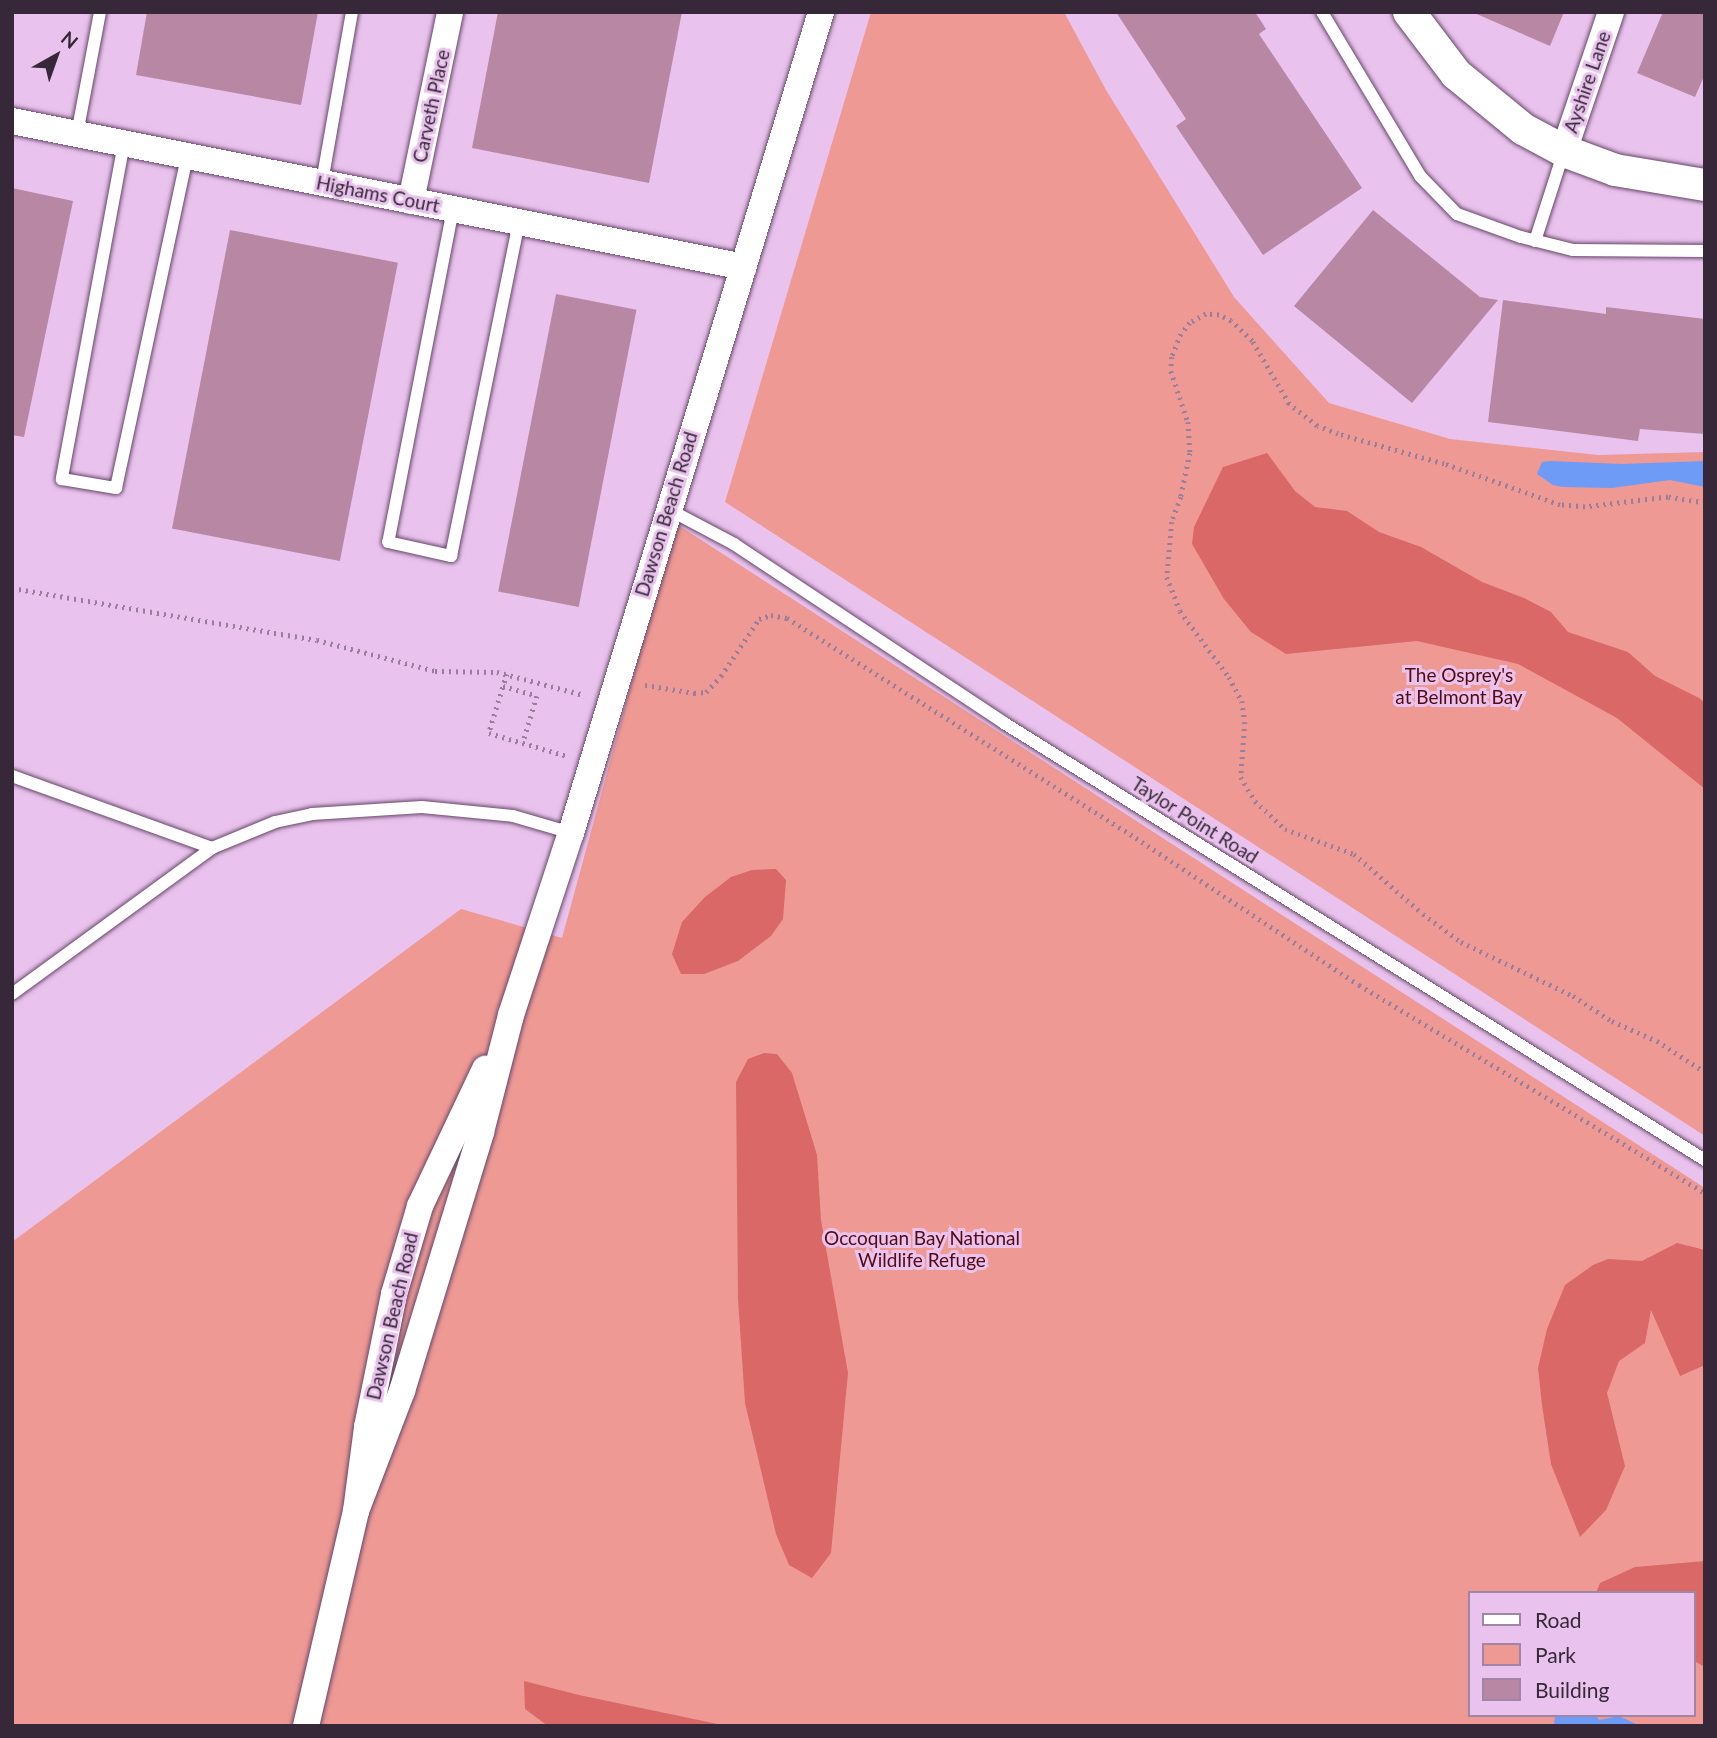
<!DOCTYPE html>
<html>
<head>
<meta charset="utf-8">
<style>
	body { margin:0 }
	#map { position:relative; width:1717px; height:1738px; overflow:hidden; background:#e9c3ed; font-family:Lato,sans-serif }
	div>[style] { position:absolute }
	.green>* { inset:0; background:#ef9994 }
	.forest>* { inset:0; background:#d96866 }
	.water>* { inset:0; background:#6e9bf5 }
	.building>* { inset:0; background:#b887a3; transform-origin:0 0 }
	.path>* { height:4.5px; margin-top:-2.25px; transform-origin:0; background:repeating-linear-gradient(90deg,#997e9c 0 2px,transparent 0 7px) }
	.roads { filter:drop-shadow(0 0 2px #67466a) drop-shadow(0 0 2px #67466a) }
	.service>* { height:12px; margin:-6px; padding:0 6px; transform-origin:6px; border-radius:6px; background:#fff }
	.minor>* { height:26px; margin:-13px; padding:0 13px; transform-origin:13px; border-radius:13px; background:#fff }
	.tertiary>* { height:32px; margin:-16px; padding:0 16px; transform-origin:16px; border-radius:16px; background:#fff }
	span { translate:-50% -50%; white-space:nowrap; text-align:center; line-height:1.15; -webkit-text-stroke:6px #e9c3ed; paint-order:stroke }
	.street-label { font-size:19px; color:#362838 }
	.park-label { font-size:19px; color:#530a10 }
	.frame { position:absolute; inset:0; border:14px solid #362838; pointer-events:none }
	.legend { position:absolute; left:1468px; top:1591px; width:228px; height:126px; box-sizing:border-box; background:#e9c3ed; border:2px solid #a185a5; margin:0; padding:9px 12px; list-style:none; font-size:21px; color:#362838 }
	.legend li { display:flex; align-items:center; gap:14px; height:35px }
	.legend b { width:35px; border:2px solid #a185a5 }
	.north { position:absolute; left:21px; top:21px; width:70px; height:70px; -webkit-text-stroke:5px #e9c3ed; paint-order:stroke; rotate:40deg; font-size:19px; font-weight:700; line-height:28px; text-align:center; color:#362838 }
	.north::after { content:''; display:block; margin:auto; width:24px; height:32px; background:#362838; clip-path:polygon(50% 0,100% 100%,50% 72%,0 100%) }
</style>
</head>
<body>
<div id="map">
	<div class="green">
		<div style="clip-path:polygon(871px 12px,1064px 12px,1106px 90px,1234px 297px,1329px 403px,1450px 439px,1598px 455px,1705px 452px,1705px 1136px,725px 502px)"></div>
		<div style="clip-path:polygon(evenodd,675px 523px,1705px 1188px,1705px 1726px,12px 1726px,12px 1242px,461px 909px,562px 938px,675px 523px,1470px 1593px,1694px 1593px,1694px 1715px,1470px 1715px,1470px 1593px)"></div>
	</div>
	<div class="forest">
		<div style="clip-path:polygon(1267px 453px,1295px 491px,1315px 507px,1347px 511px,1379px 532px,1421px 547px,1482px 582px,1524px 598px,1551px 612px,1568px 632px,1628px 652px,1655px 676px,1699px 698px,1705px 703px,1705px 789px,1617px 718px,1518px 664px,1417px 641px,1286px 654px,1251px 632px,1224px 599px,1192px 544px,1194px 527px,1223px 467px)"></div>
		<div style="clip-path:polygon(776px 869px,786px 880px,783px 919px,771px 936px,738px 961px,704px 974px,681px 974px,672px 954px,682px 922px,705px 897px,731px 877px,752px 870px)"></div>
		<div style="clip-path:polygon(764px 1053px,777px 1054px,792px 1073px,817px 1155px,821px 1220px,848px 1373px,831px 1553px,812px 1578px,789px 1565px,776px 1534px,745px 1403px,738px 1299px,736px 1082px,748px 1059px)"></div>
		<div style="clip-path:polygon(1677px 1243px,1705px 1250px,1705px 1365px,1680px 1376px,1651px 1310px,1645px 1343px,1619px 1361px,1607px 1393px,1625px 1466px,1606px 1510px,1580px 1537px,1551px 1464px,1542px 1405px,1538px 1368px,1547px 1329px,1565px 1285px,1593px 1265px,1608px 1259px,1642px 1261px)"></div>
		<div style="clip-path:polygon(1705px 1561px,1705px 1667px,1694px 1661px,1694px 1593px,1596px 1593px,1600px 1583px,1635px 1567px)"></div>
		<div style="clip-path:polygon(524px 1681px,579px 1695px,727px 1726px,548px 1726px,525px 1709px)"></div>
	</div>
	<div class="water">
		<div style="clip-path:polygon(1550px 461px,1622px 464px,1705px 461px,1705px 487px,1670px 480px,1612px 488px,1563px 487px,1553px 485px,1537px 474px,1542px 462px)"></div>
		<div style="clip-path:polygon(1555px 1715px,1596px 1715px,1599px 1720px,1619px 1716px,1640px 1726px,1554px 1726px)"></div>
	</div>
	<div class="building">
		<div style="clip-path:polygon(147px 12px,318px 12px,301px 105px,136px 75px)"></div>
		<div style="clip-path:polygon(498px 12px,682px 12px,649px 183px,472px 148px)"></div>
		<div style="clip-path:polygon(1116px 12px,1255px 12px,1266px 29px,1259px 34px,1362px 188px,1263px 255px,1176px 126px,1186px 119px)"></div>
		<div style="clip-path:polygon(1472px 12px,1564px 12px,1550px 46px)"></div>
		<div style="clip-path:polygon(1663px 12px,1705px 12px,1705px 74px,1695px 97px,1637px 73px)"></div>
		<div style="clip-path:polygon(12px 188px,73px 201px,24px 437px,12px 435px)"></div>
		<div style="clip-path:polygon(1373px 210px,1480px 297px,1498px 300px,1412px 403px,1294px 306px)"></div>
		<div style="left:230px;top:230px;width:171px;height:304px;rotate:11deg"></div>
		<div style="left:556px;top:294px;width:82px;height:303px;rotate:11deg"></div>
		<div style="clip-path:polygon(1503px 300px,1606px 314px,1606px 307px,1705px 319px,1705px 434px,1640px 429px,1638px 441px,1488px 422px)"></div>
	</div>
	<div class="path">
		<div style="left:1705px;top:503px;width:37px;rotate:-171deg"></div>
		<div style="left:1668px;top:497px;width:84px;rotate:173.1deg"></div>
		<div style="left:1585px;top:507px;width:25px;rotate:-175deg"></div>
		<div style="left:1560px;top:505px;width:123px;rotate:-160.5deg"></div>
		<div style="left:1444px;top:464px;width:110px;rotate:-164.2deg"></div>
		<div style="left:1338px;top:434px;width:22px;rotate:-159deg"></div>
		<div style="left:1317px;top:426px;width:36px;rotate:-142deg"></div>
		<div style="left:1289px;top:404px;width:73px;rotate:-120.4deg"></div>
		<div style="left:1252px;top:341px;width:29px;rotate:-136deg"></div>
		<div style="left:1231px;top:321px;width:13px;rotate:-153deg"></div>
		<div style="left:1219px;top:315px;width:13px;rotate:-176deg"></div>
		<div style="left:1206px;top:314px;width:18px;rotate:151deg"></div>
		<div style="left:1190px;top:323px;width:14px;rotate:129deg"></div>
		<div style="left:1181px;top:334px;width:25px;rotate:111deg"></div>
		<div style="left:1172px;top:357px;width:14px;rotate:94deg"></div>
		<div style="left:1171px;top:371px;width:54px;rotate:71.6deg"></div>
		<div style="left:1188px;top:422px;width:31px;rotate:86deg"></div>
		<div style="left:1190px;top:453px;width:45px;rotate:101.6deg"></div>
		<div style="left:1181px;top:497px;width:27px;rotate:110deg"></div>
		<div style="left:1172px;top:522px;width:55px;rotate:95.2deg"></div>
		<div style="left:1167px;top:577px;width:36px;rotate:69deg"></div>
		<div style="left:1180px;top:611px;width:82px;rotate:53.4deg"></div>
		<div style="left:1229px;top:677px;width:27px;rotate:62deg"></div>
		<div style="left:1242px;top:701px;width:21px;rotate:82deg"></div>
		<div style="left:1245px;top:722px;width:55px;rotate:94.2deg"></div>
		<div style="left:1241px;top:777px;width:28px;rotate:60deg"></div>
		<div style="left:1255px;top:801px;width:41px;rotate:43deg"></div>
		<div style="left:1285px;top:829px;width:73px;rotate:19.9deg"></div>
		<div style="left:1354px;top:854px;width:91px;rotate:41deg"></div>
		<div style="left:1423px;top:914px;width:47px;rotate:36.4deg"></div>
		<div style="left:1461px;top:942px;width:124px;rotate:25.7deg"></div>
		<div style="left:1573px;top:996px;width:46px;rotate:32.7deg"></div>
		<div style="left:1612px;top:1021px;width:49px;rotate:24deg"></div>
		<div style="left:1657px;top:1041px;width:57px;rotate:32.9deg"></div>
		<div style="left:12px;top:588px;width:309px;rotate:9.7deg"></div>
		<div style="left:317px;top:640px;width:122px;rotate:14.7deg"></div>
		<div style="left:435px;top:671px;width:62px;rotate:0.9deg"></div>
		<div style="left:497px;top:672px;width:90px;rotate:14.8deg"></div>
		<div style="left:507px;top:674px;width:62px;rotate:107deg"></div>
		<div style="left:489px;top:733px;width:81px;rotate:16.4deg"></div>
		<div style="left:645px;top:685px;width:50px;rotate:9.3deg"></div>
		<div style="left:694px;top:693px;width:12px;rotate:-5deg"></div>
		<div style="left:706px;top:692px;width:22px;rotate:-47deg"></div>
		<div style="left:721px;top:676px;width:69px;rotate:-56.3deg"></div>
		<div style="left:759px;top:619px;width:13px;rotate:-18deg"></div>
		<div style="left:771px;top:615px;width:16px;rotate:11deg"></div>
		<div style="left:787px;top:618px;width:413px;rotate:32.2deg"></div>
		<div style="left:1136px;top:838px;width:267px;rotate:33.4deg"></div>
		<div style="left:1359px;top:985px;width:404px;rotate:31deg"></div>
		<div style="left:503px;top:686px;width:35px;rotate:16deg"></div>
		<div style="left:537px;top:696px;width:49px;rotate:106.6deg"></div>
	</div>
	<div class="roads">
		<div class="service">
			<div style="left:1322px;top:12px;width:191px;rotate:59.1deg"></div>
			<div style="left:1420px;top:176px;width:53px;rotate:45.8deg"></div>
			<div style="left:1457px;top:214px;width:68px;rotate:19.8deg"></div>
			<div style="left:1521px;top:237px;width:54px;rotate:14deg"></div>
			<div style="left:1573px;top:250px;width:132px;rotate:0.4deg"></div>
			<div style="left:77px;top:134px;width:124px;rotate:-79.3deg"></div>
			<div style="left:124px;top:143px;width:342px;rotate:100.5deg"></div>
			<div style="left:62px;top:479px;width:55px;rotate:9.5deg"></div>
			<div style="left:116px;top:488px;width:340px;rotate:-77.9deg"></div>
			<div style="left:322px;top:182px;width:173px;rotate:-80deg"></div>
			<div style="left:453px;top:209px;width:339px;rotate:101deg"></div>
			<div style="left:388px;top:542px;width:65px;rotate:12.5deg"></div>
			<div style="left:451px;top:556px;width:341px;rotate:-78.5deg"></div>
			<div style="left:1535px;top:241px;width:95px;rotate:-72.1deg"></div>
			<div style="left:668px;top:509px;width:75px;rotate:27.9deg"></div>
			<div style="left:734px;top:544px;width:324px;rotate:33.5deg"></div>
			<div style="left:1004px;top:723px;width:826px;rotate:31.94deg"></div>
			<div style="left:12px;top:776px;width:213px;rotate:19.8deg"></div>
			<div style="left:12px;top:994px;width:248px;rotate:-36.1deg"></div>
			<div style="left:212px;top:848px;width:68px;rotate:-22.4deg"></div>
			<div style="left:275px;top:822px;width:38px;rotate:-12deg"></div>
			<div style="left:312px;top:814px;width:110px;rotate:-3.6deg"></div>
			<div style="left:422px;top:807px;width:91px;rotate:5.6deg"></div>
			<div style="left:513px;top:816px;width:60px;rotate:16.3deg"></div>
		</div>
		<div class="minor">
			<div style="left:12px;top:121px;width:746px;rotate:11.28deg"></div>
			<div style="left:1564px;top:151px;width:147px;rotate:-71.3deg"></div>
			<div style="left:411px;top:201px;width:193px;rotate:-78.3deg"></div>
			<div style="left:356px;top:1511px;width:129px;rotate:-69deg"></div>
			<div style="left:402px;top:1391px;width:271px;rotate:-73deg"></div>
			<div style="left:481px;top:1132px;width:121px;rotate:-75.6deg"></div>
			<div style="left:511px;top:1015px;width:192px;rotate:-71.8deg"></div>
			<div style="left:571px;top:833px;width:858px;rotate:-73.06deg"></div>
			<div style="left:306px;top:1726px;width:221px;rotate:-76.9deg"></div>
			<div style="left:356px;top:1511px;width:85px;rotate:-82.5deg"></div>
			<div style="left:367px;top:1427px;width:136px;rotate:-78.5deg"></div>
			<div style="left:394px;top:1294px;width:92px;rotate:-73.5deg"></div>
			<div style="left:420px;top:1206px;width:152px;rotate:-64.6deg"></div>
		</div>
		<div class="tertiary">
			<div style="left:1409px;top:12px;width:78px;rotate:52.8deg"></div>
			<div style="left:1456px;top:74px;width:87px;rotate:39.4deg"></div>
			<div style="left:1523px;top:129px;width:47px;rotate:28.2deg"></div>
			<div style="left:1564px;top:151px;width:54px;rotate:20.4deg"></div>
			<div style="left:1615px;top:170px;width:91px;rotate:9.5deg"></div>
		</div>
	</div>
	<div class="street-label">
		<span style="left:1587px;top:82px;rotate:-71deg">Ayshire Lane</span>
		<span style="left:431px;top:106px;rotate:-78deg">Carveth Place</span>
		<span style="left:378px;top:194px;rotate:11deg">Highams Court</span>
		<span style="left:666px;top:514px;rotate:-73deg">Dawson Beach Road</span>
		<span style="left:1195px;top:820px;rotate:32deg">Taylor Point Road</span>
		<span style="left:392px;top:1316px;rotate:-77deg">Dawson Beach Road</span>
	</div>
	<div class="park-label">
		<span style="left:1459px;top:686px">The Osprey's<br>at Belmont Bay</span>
		<span style="left:922px;top:1249px">Occoquan Bay National<br>Wildlife Refuge</span>
	</div>
	<div class="frame"></div>
	<ul class="legend">
	<li><b style="height:9px;background:#fff"></b>Road</li>
	<li><b style="height:19px;background:#ef9994"></b>Park</li>
	<li><b style="height:19px;background:#b887a3"></b>Building</li>
	</ul>
	<div class="north">N</div>
</div>
</body>
</html>
